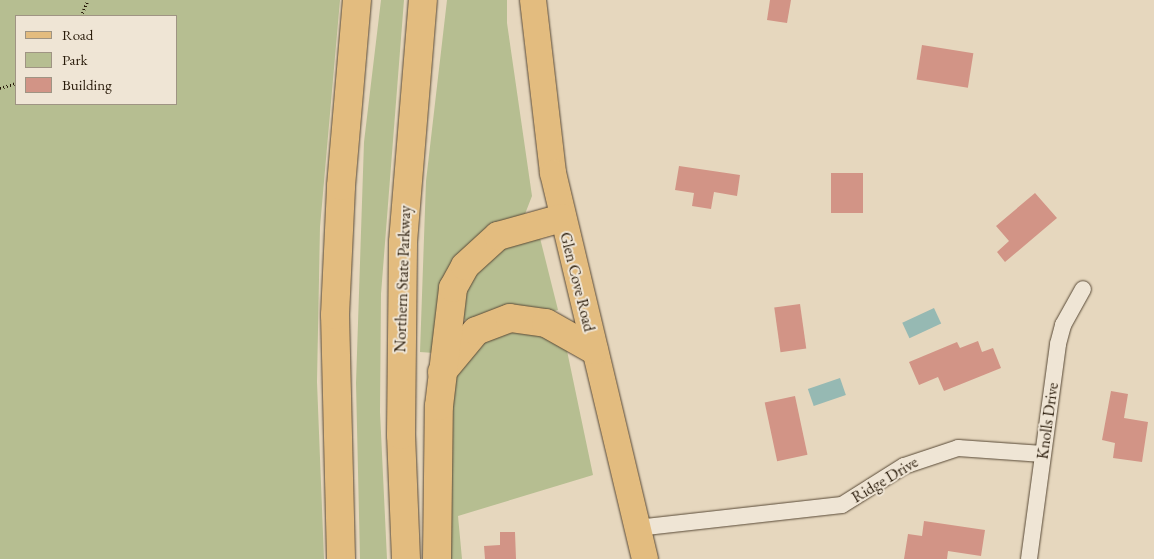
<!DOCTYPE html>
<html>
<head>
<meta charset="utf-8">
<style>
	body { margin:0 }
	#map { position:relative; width:1154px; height:559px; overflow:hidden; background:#e6d7be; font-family:"EB Garamond",serif }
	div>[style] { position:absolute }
	.green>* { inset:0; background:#b6be91 }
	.water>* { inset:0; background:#96b9b3; transform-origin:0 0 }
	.building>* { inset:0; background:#d29486; transform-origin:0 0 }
	.path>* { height:3px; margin-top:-1.5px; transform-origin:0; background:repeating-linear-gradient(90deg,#281a09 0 1px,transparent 0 3.5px) }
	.roads { filter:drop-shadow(0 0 1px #584936) drop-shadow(0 0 1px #584936) }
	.minor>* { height:16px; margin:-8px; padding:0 8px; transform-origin:8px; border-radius:8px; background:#efe5d5 }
	.primary>* { height:26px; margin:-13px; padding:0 13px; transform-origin:13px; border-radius:13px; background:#e3bc7f }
	.motorway>* { height:28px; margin:-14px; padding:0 14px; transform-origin:14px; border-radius:14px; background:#e3bc7f }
	span { translate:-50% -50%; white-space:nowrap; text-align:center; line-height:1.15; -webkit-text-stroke:4px #efe5d5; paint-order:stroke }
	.street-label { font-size:16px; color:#281a09 }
	.legend { position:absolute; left:15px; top:15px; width:162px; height:90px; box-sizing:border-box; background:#efe5d5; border:1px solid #9f9483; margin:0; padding:6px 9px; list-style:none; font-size:15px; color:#281a09 }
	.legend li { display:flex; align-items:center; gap:10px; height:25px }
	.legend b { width:25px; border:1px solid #9f9483 }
</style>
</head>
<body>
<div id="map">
	<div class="green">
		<div style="clip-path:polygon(evenodd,0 0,340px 0,320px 227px,317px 382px,324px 559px,0 559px,0 0,16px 16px,176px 16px,176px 104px,16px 104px,16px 16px)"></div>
		<div style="clip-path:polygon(381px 0,404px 0,381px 294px,380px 412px,387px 559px,360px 559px,356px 383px,364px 142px)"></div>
		<div style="clip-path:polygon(447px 0,507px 0,507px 23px,532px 196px,525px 214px,490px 226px,453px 258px,434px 353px,420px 352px,426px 181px)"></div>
		<div style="clip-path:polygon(539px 234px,558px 310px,548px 313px,520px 306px,494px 309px,469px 322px,455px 314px,462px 289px,505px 239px)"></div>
		<div style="clip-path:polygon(511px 329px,540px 333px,566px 346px,593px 475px,458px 516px,462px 559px,449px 559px,450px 412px,454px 377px,485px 338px)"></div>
	</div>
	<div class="water">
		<div style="left:934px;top:308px;width:17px;height:35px;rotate:65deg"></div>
		<div style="left:840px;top:378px;width:18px;height:34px;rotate:71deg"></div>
	</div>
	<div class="building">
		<div style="clip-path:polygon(770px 0,791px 0,787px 23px,767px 20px)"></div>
		<div style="left:922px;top:45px;width:52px;height:35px;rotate:9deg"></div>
		<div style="clip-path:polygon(679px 166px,740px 175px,737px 196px,714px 192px,711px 209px,692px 206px,694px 193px,675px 190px)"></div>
		<div style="left:831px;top:173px;width:32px;height:40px"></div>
		<div style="clip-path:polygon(1035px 193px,1057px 218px,1005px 262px,997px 252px,1009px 241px,996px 226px)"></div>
		<div style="left:800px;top:304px;width:45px;height:26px;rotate:82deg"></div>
		<div style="clip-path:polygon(978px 341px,982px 352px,993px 348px,1001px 368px,944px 391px,938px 377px,919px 385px,909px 362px,957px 342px,960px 348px)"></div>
		<div style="clip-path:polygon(1111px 391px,1128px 394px,1124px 418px,1148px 422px,1142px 462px,1113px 458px,1115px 443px,1102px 440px)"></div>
		<div style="left:795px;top:396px;width:60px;height:31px;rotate:78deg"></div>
		<div style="clip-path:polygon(924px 521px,985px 530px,981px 556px,948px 551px,947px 559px,904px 559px,908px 534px,922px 536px)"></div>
		<div style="clip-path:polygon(500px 532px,515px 532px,516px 559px,485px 559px,484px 546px,500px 545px)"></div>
	</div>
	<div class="path">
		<div style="left:81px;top:16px;width:17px;rotate:-66deg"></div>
		<div style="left:0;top:88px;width:17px;rotate:-17deg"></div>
	</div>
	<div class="roads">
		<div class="minor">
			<div style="left:637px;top:528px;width:206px;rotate:-6.4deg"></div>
			<div style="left:842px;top:505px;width:73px;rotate:-32.2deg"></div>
			<div style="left:904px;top:466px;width:57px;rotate:-18.4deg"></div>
			<div style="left:958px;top:448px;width:85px;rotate:4deg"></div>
			<div style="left:1029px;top:559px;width:217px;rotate:-82.3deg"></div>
			<div style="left:1058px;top:344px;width:20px;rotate:-75deg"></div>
			<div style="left:1063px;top:325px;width:41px;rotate:-60.9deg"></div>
		</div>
		<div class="primary">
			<div style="left:533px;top:0;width:174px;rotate:83.4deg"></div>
			<div style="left:553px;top:173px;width:397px;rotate:76.6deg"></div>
		</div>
		<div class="motorway">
			<div style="left:442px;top:372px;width:53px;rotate:-50.3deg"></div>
			<div style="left:476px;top:331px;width:36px;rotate:-21deg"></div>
			<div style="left:510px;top:318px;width:36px;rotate:8deg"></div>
			<div style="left:546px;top:323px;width:55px;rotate:29.4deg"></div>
			<div style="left:341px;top:559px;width:244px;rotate:-91.4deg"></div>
			<div style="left:335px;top:315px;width:129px;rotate:-87.3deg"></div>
			<div style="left:341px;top:186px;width:187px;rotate:-85.1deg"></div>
			<div style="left:406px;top:559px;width:124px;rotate:-92.3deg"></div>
			<div style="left:401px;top:435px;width:193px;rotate:-89.4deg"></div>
			<div style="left:403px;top:242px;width:243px;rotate:-85.3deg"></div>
			<div style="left:437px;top:559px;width:153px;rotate:-89.3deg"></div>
			<div style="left:439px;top:406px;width:119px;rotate:-83.2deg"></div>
			<div style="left:453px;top:288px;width:25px;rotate:-61deg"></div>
			<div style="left:465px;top:266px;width:45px;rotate:-42.3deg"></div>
			<div style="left:498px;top:236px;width:66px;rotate:-15.7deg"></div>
		</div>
	</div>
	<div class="street-label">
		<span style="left:403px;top:279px;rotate:-88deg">Northern State Parkway</span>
		<span style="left:577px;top:282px;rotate:76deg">Glen Cove Road</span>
		<span style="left:1048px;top:421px;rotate:-82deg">Knolls Drive</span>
		<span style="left:885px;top:480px;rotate:-31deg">Ridge Drive</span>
	</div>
	<ul class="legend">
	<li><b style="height:6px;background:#e3bc7f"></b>Road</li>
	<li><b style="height:14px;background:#b6be91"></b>Park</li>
	<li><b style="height:14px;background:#d29486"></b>Building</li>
	</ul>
</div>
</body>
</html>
